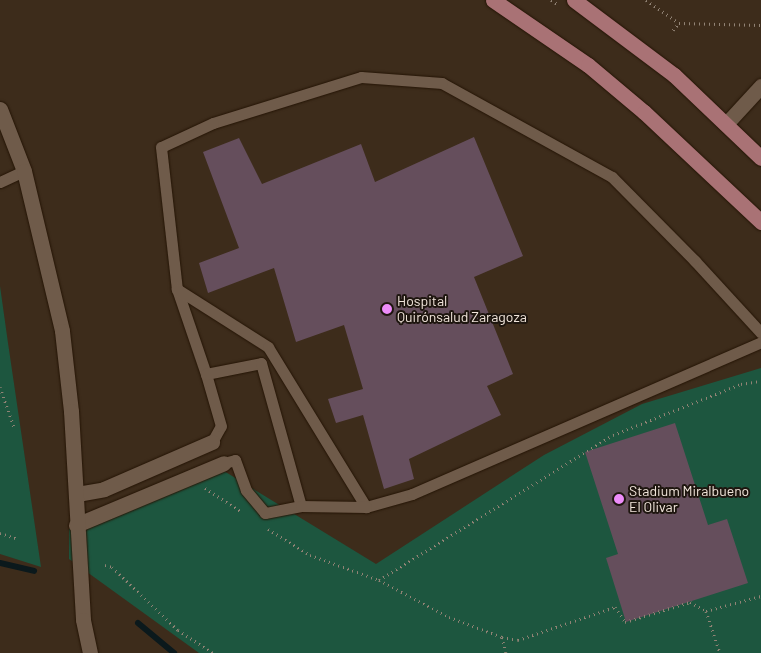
<!DOCTYPE html>
<html>
<head>
<meta charset="utf-8">
<style>
	body { margin:0 }
	#map { position:relative; width:761px; height:653px; overflow:hidden; background:#3d2c1b; font-family:Barlow,sans-serif }
	div>[style] { position:absolute }
	.green>* { inset:0; background:#1d563f }
	.stream>* { height:6px; margin:-3px; padding:0 3px; transform-origin:3px; border-radius:3px; background:#0b191c }
	.building>* { inset:0; background:#654e5c }
	.path>* { height:3px; margin-top:-1.5px; transform-origin:0; background:repeating-linear-gradient(90deg,#918375 0 1px,transparent 0 5px) }
	.roads { filter:drop-shadow(0 0 1px #241405) drop-shadow(0 0 1px #241405) }
	.lane>* { height:11px; margin:-5.5px; padding:0 5.5px; transform-origin:5.5px; border-radius:5.5px; background:#6f5b4a }
	.street>* { height:15px; margin:-7.5px; padding:0 7.5px; transform-origin:7.5px; border-radius:7.5px; background:#6f5b4a }
	.secondary>* { height:15px; margin:-7.5px; padding:0 7.5px; transform-origin:7.5px; border-radius:7.5px; background:#6f5b4a }
	.primary>* { height:15px; margin:-7.5px; padding:0 7.5px; transform-origin:7.5px; border-radius:7.5px; background:#a97275 }
	.dots>* { width:14px; height:14px; translate:-50% -50%; box-sizing:border-box; border:2px solid #1e160f; border-radius:50% }
	span { translate:-50% -50%; white-space:nowrap; text-align:center; line-height:1.15; -webkit-text-stroke:4px #1e160f; paint-order:stroke }
	.poi-label { font-size:14px; color:#f1e5db }
	.left { translate:0 -50%; text-align:left }
</style>
</head>
<body>
<div id="map">
	<div class="green">
		<div style="clip-path:polygon(0 286px,8px 343px,41px 567px,0 554px)"></div>
		<div style="clip-path:polygon(761px 368px,761px 653px,199px 653px,69px 559px,69px 529px,219px 468px,376px 564px,544px 455px,642px 404px)"></div>
	</div>
	<div class="stream">
		<div style="left:0;top:563px;width:35px;rotate:13deg"></div>
		<div style="left:138px;top:623px;width:47px;rotate:39.8deg"></div>
	</div>
	<div class="building">
		<div style="clip-path:polygon(474px 137px,523px 256px,474px 277px,513px 374px,487px 386px,501px 415px,409px 459px,414px 479px,384px 489px,363px 415px,336px 423px,328px 399px,363px 389px,344px 325px,296px 342px,274px 268px,208px 293px,199px 263px,239px 248px,203px 152px,239px 138px,262px 184px,361px 144px,375px 182px)"></div>
		<div style="clip-path:polygon(675px 423px,708px 525px,727px 519px,748px 583px,626px 622px,606px 558px,618px 554px,585px 452px)"></div>
	</div>
	<div class="path">
		<div style="left:551px;top:0;width:9px;rotate:32deg"></div>
		<div style="left:646px;top:0;width:40px;rotate:34.9deg"></div>
		<div style="left:679px;top:23px;width:82px;rotate:1.4deg"></div>
		<div style="left:673px;top:30px;width:9px;rotate:-49deg"></div>
		<div style="left:0;top:387px;width:42px;rotate:70.7deg"></div>
		<div style="left:205px;top:488px;width:44px;rotate:33deg"></div>
		<div style="left:268px;top:529px;width:49px;rotate:31.8deg"></div>
		<div style="left:310px;top:555px;width:73px;rotate:19.9deg"></div>
		<div style="left:379px;top:580px;width:79px;rotate:27.9deg"></div>
		<div style="left:449px;top:617px;width:57px;rotate:20.7deg"></div>
		<div style="left:502px;top:637px;width:16px;rotate:11deg"></div>
		<div style="left:518px;top:640px;width:102px;rotate:-18.8deg"></div>
		<div style="left:615px;top:607px;width:18px;rotate:56deg"></div>
		<div style="left:625px;top:622px;width:68px;rotate:-17.1deg"></div>
		<div style="left:690px;top:602px;width:18px;rotate:29deg"></div>
		<div style="left:706px;top:611px;width:57px;rotate:-15.3deg"></div>
		<div style="left:0;top:533px;width:19px;rotate:18deg"></div>
		<div style="left:105px;top:565px;width:7px;rotate:16deg"></div>
		<div style="left:112px;top:567px;width:91px;rotate:43.7deg"></div>
		<div style="left:178px;top:630px;width:42px;rotate:33.3deg"></div>
		<div style="left:379px;top:580px;width:275px;rotate:-31.8deg"></div>
		<div style="left:613px;top:435px;width:138px;rotate:-21.7deg"></div>
		<div style="left:741px;top:384px;width:20px;rotate:-9deg"></div>
		<div style="left:706px;top:611px;width:44px;rotate:71.6deg"></div>
		<div style="left:502px;top:637px;width:16px;rotate:76deg"></div>
	</div>
	<div class="roads">
		<div class="lane">
			<div style="left:0;top:182px;width:26px;rotate:-25deg"></div>
			<div style="left:177px;top:289px;width:90px;rotate:71.2deg"></div>
			<div style="left:761px;top:333px;width:98px;rotate:-132.5deg"></div>
			<div style="left:695px;top:261px;width:118px;rotate:-134.7deg"></div>
			<div style="left:612px;top:177px;width:194px;rotate:-151.1deg"></div>
			<div style="left:442px;top:83px;width:81px;rotate:-175.8deg"></div>
			<div style="left:361px;top:77px;width:155px;rotate:162.7deg"></div>
			<div style="left:213px;top:123px;width:57px;rotate:155.2deg"></div>
			<div style="left:161px;top:147px;width:143px;rotate:83.6deg"></div>
			<div style="left:177px;top:289px;width:108px;rotate:32.5deg"></div>
			<div style="left:268px;top:347px;width:188px;rotate:58.5deg"></div>
			<div style="left:366px;top:507px;width:48px;rotate:-15.8deg"></div>
			<div style="left:412px;top:494px;width:381px;rotate:-23.5deg"></div>
			<div style="left:212px;top:442px;width:18px;rotate:-61deg"></div>
			<div style="left:221px;top:426px;width:54px;rotate:-106.1deg"></div>
			<div style="left:206px;top:374px;width:56px;rotate:-11.3deg"></div>
			<div style="left:261px;top:363px;width:148px;rotate:74.4deg"></div>
			<div style="left:301px;top:506px;width:37px;rotate:169deg"></div>
			<div style="left:265px;top:513px;width:30px;rotate:-130deg"></div>
			<div style="left:246px;top:490px;width:32px;rotate:-110deg"></div>
			<div style="left:235px;top:460px;width:11px;rotate:165deg"></div>
			<div style="left:301px;top:506px;width:65px;rotate:0.9deg"></div>
		</div>
		<div class="street">
			<div style="left:726px;top:124px;width:52px;rotate:-47.4deg"></div>
			<div style="left:77px;top:494px;width:27px;rotate:-10deg"></div>
			<div style="left:104px;top:489px;width:118px;rotate:-23.5deg"></div>
			<div style="left:76px;top:525px;width:160px;rotate:-22.7deg"></div>
		</div>
		<div class="secondary">
			<div style="left:0;top:109px;width:66px;rotate:68.8deg"></div>
			<div style="left:24px;top:171px;width:164px;rotate:76.6deg"></div>
			<div style="left:62px;top:331px;width:81px;rotate:83.6deg"></div>
			<div style="left:71px;top:411px;width:209px;rotate:86.7deg"></div>
			<div style="left:83px;top:620px;width:34px;rotate:78deg"></div>
		</div>
		<div class="primary">
			<div style="left:493px;top:0;width:115px;rotate:34.4deg"></div>
			<div style="left:588px;top:65px;width:73px;rotate:40deg"></div>
			<div style="left:644px;top:112px;width:161px;rotate:43.2deg"></div>
			<div style="left:574px;top:0;width:125px;rotate:36.9deg"></div>
			<div style="left:674px;top:75px;width:120px;rotate:43.7deg"></div>
		</div>
	</div>
	<div class="dots">
		<div style="left:387px;top:309px;background:#ed8cf9"></div>
		<div style="left:619px;top:499px;background:#ed8cf9"></div>
	</div>
	<div class="poi-label">
		<span class="left" style="left:397px;top:309px">Hospital<br>Quirónsalud Zaragoza</span>
		<span class="left" style="left:629px;top:499px">Stadium Miralbueno<br>El Olivar</span>
	</div>
</div>
</body>
</html>
